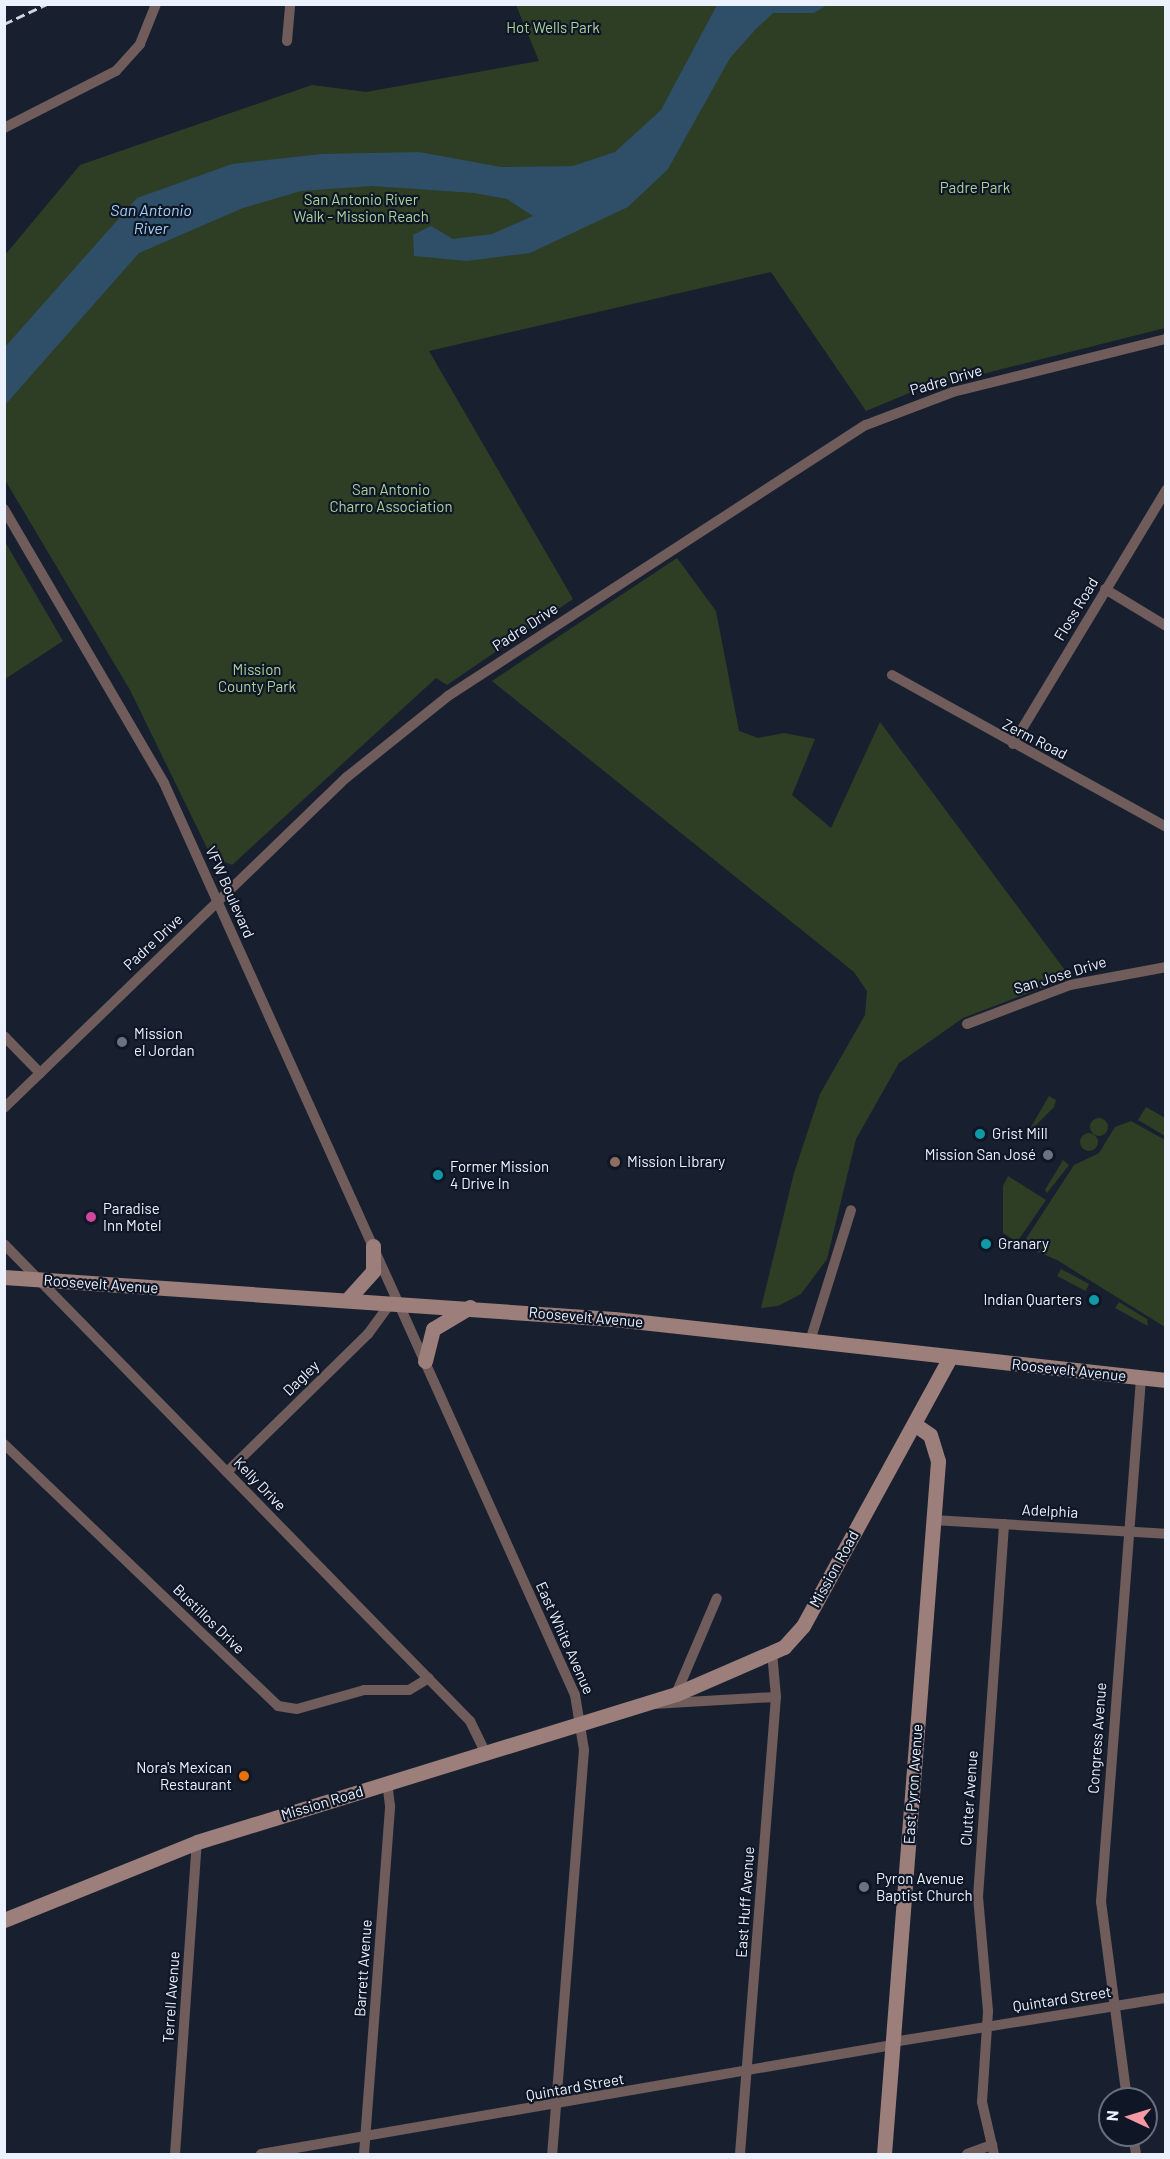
<!DOCTYPE html>
<html>
<head>
<meta charset="utf-8">
<style>
	body { margin:0 }
	#map { position:relative; width:1170px; height:2159px; overflow:hidden; background:#182030; font-family:Barlow,sans-serif }
	div>[style] { position:absolute }
	.green>* { inset:0; background:#2d3e24; transform-origin:0 0 }
	.round { border-radius:50% }
	.water>* { inset:0; background:#2f4e68 }
	.street>* { height:10px; margin:-5px; padding:0 5px; transform-origin:5px; border-radius:5px; background:#6f5c5b }
	.secondary>* { height:15px; margin:-7.5px; padding:0 7.5px; transform-origin:7.5px; border-radius:7.5px; background:#9c7e7b }
	.rail>* { height:3px; margin-top:-1.5px; transform-origin:0; background:repeating-linear-gradient(90deg,#ced4e1 0 9px,transparent 0 13.5px) }
	.dots>* { width:16px; height:16px; translate:-50% -50%; box-sizing:border-box; border:3px solid #0f1726; border-radius:50% }
	span { translate:-50% -50%; white-space:nowrap; text-align:center; line-height:1.15; -webkit-text-stroke:4.5px #0f1726; paint-order:stroke }
	.park-label { font-size:15px; color:#acd29a }
	.street-label { font-size:15px; color:#ebf1fd }
	.poi-label { font-size:15px; color:#ebf1fd }
	.left { translate:0 -50%; text-align:left }
	.right { translate:-100% -50%; text-align:right }
	.water-label { font-size:16px; color:#a5d0f5; font-style:italic }
	.frame { position:absolute; inset:0; border:6px solid #ebf1fd; pointer-events:none }
	.north { position:absolute; left:1098px; top:2087px; width:60px; height:60px; box-sizing:border-box; background:#0f1726; border:2px solid #676e7c; border-radius:50%; rotate:274deg; font-size:16px; font-weight:700; line-height:24px; text-align:center; color:#ebf1fd }
	.north::after { content:''; display:block; margin:auto; width:21px; height:27px; background:#f49aa4; clip-path:polygon(50% 0,100% 100%,50% 72%,0 100%) }
</style>
</head>
<body>
<div id="map">
	<div class="green">
		<div style="clip-path:polygon(516px 5px,1165px 5px,1165px 328px,914px 391px,866px 411px,771px 272px,429px 351px,573px 599px,447px 685px,436px 678px,232px 865px,211px 856px,130px 690px,5px 480px,5px 255px,80px 165px,312px 85px,366px 92px,539px 61px)"></div>
		<div style="clip-path:polygon(4px 540px,63px 641px,5px 679px,4px 679px)"></div>
		<div style="clip-path:polygon(677px 558px,716px 611px,739px 731px,758px 738px,784px 733px,815px 739px,792px 795px,831px 828px,880px 722px,1070px 977px,963px 1018px,899px 1063px,856px 1139px,827px 1259px,801px 1294px,778px 1306px,761px 1308px,794px 1173px,820px 1094px,865px 1015px,867px 991px,854px 972px,492px 681px)"></div>
		<div style="clip-path:polygon(1049px 1096px,1056px 1100px,1054px 1107px,1027px 1134px)"></div>
		<div style="clip-path:polygon(1146px 1107px,1165px 1118px,1165px 1136px,1138px 1120px)"></div>
		<div class="round" style="left:1090px;top:1118px;width:18px;height:18px"></div>
		<div style="clip-path:polygon(1131px 1121px,1165px 1140px,1165px 1327px,1057px 1260px,1022px 1245px,1074px 1165px,1099px 1153px,1115px 1127px)"></div>
		<div class="round" style="left:1080px;top:1133px;width:18px;height:18px"></div>
		<div style="clip-path:polygon(1063px 1160px,1069px 1165px,1047px 1193px,1045px 1190px)"></div>
		<div style="clip-path:polygon(1008px 1176px,1046px 1200px,1017px 1242px,1003px 1233px,1003px 1186px)"></div>
		<div style="left:1061px;top:1269px;width:32px;height:8px;rotate:28deg"></div>
		<div style="clip-path:polygon(1119px 1302px,1147px 1319px,1148px 1326px,1115px 1308px)"></div>
	</div>
	<div class="water">
		<div style="clip-path:polygon(717px 5px,827px 5px,814px 13px,773px 13px,755px 30px,730px 58px,668px 169px,628px 207px,530px 253px,467px 261px,414px 256px,413px 235px,431px 226px,453px 239px,492px 234px,533px 216px,507px 199px,474px 193px,372px 186px,301px 191px,243px 208px,139px 253px,5px 405px,5px 347px,137px 198px,232px 164px,321px 154px,419px 152px,501px 167px,573px 166px,615px 152px,661px 110px)"></div>
	</div>
	<div class="street">
		<div style="left:287px;top:41px;width:37px;rotate:-85deg"></div>
		<div style="left:4px;top:128px;width:126px;rotate:-27deg"></div>
		<div style="left:116px;top:71px;width:36px;rotate:-48deg"></div>
		<div style="left:140px;top:44px;width:43px;rotate:-68.2deg"></div>
		<div style="left:4px;top:509px;width:317px;rotate:59.7deg"></div>
		<div style="left:164px;top:783px;width:1000px;rotate:65.74deg"></div>
		<div style="left:575px;top:1695px;width:56px;rotate:80.7deg"></div>
		<div style="left:584px;top:1750px;width:405px;rotate:94.5deg"></div>
		<div style="left:1105px;top:589px;width:71px;rotate:31.2deg"></div>
		<div style="left:892px;top:675px;width:313px;rotate:29deg"></div>
		<div style="left:1013px;top:744px;width:297px;rotate:-58.9deg"></div>
		<div style="left:967px;top:1024px;width:110px;rotate:-20.7deg"></div>
		<div style="left:1070px;top:985px;width:98px;rotate:-10.6deg"></div>
		<div style="left:4px;top:1036px;width:52px;rotate:45.8deg"></div>
		<div style="left:4px;top:1108px;width:477px;rotate:-44deg"></div>
		<div style="left:347px;top:777px;width:129px;rotate:-38.7deg"></div>
		<div style="left:448px;top:696px;width:498px;rotate:-33deg"></div>
		<div style="left:866px;top:425px;width:93px;rotate:-20.8deg"></div>
		<div style="left:953px;top:392px;width:219px;rotate:-14deg"></div>
		<div style="left:4px;top:1244px;width:667px;rotate:45.67deg"></div>
		<div style="left:470px;top:1721px;width:34px;rotate:64deg"></div>
		<div style="left:810px;top:1341px;width:137px;rotate:-72.6deg"></div>
		<div style="left:4px;top:1444px;width:379px;rotate:43.7deg"></div>
		<div style="left:278px;top:1706px;width:19px;rotate:9deg"></div>
		<div style="left:297px;top:1709px;width:70px;rotate:-15.8deg"></div>
		<div style="left:364px;top:1690px;width:45px"></div>
		<div style="left:409px;top:1690px;width:23px;rotate:-31deg"></div>
		<div style="left:227px;top:1472px;width:197px;rotate:-44.4deg"></div>
		<div style="left:368px;top:1334px;width:39px;rotate:-54deg"></div>
		<div style="left:933px;top:1520px;width:233px;rotate:3.4deg"></div>
		<div style="left:676px;top:1694px;width:104px;rotate:-66.9deg"></div>
		<div style="left:653px;top:1704px;width:123px;rotate:-3.3deg"></div>
		<div style="left:893px;top:2042px;width:277px;rotate:-9.2deg"></div>
		<div style="left:1127px;top:2099px;width:199px;rotate:-97.5deg"></div>
		<div style="left:1101px;top:1902px;width:526px;rotate:-85.63deg"></div>
		<div style="left:1133px;top:2135px;width:19px;rotate:81deg"></div>
		<div style="left:175px;top:2154px;width:313px;rotate:-86deg"></div>
		<div style="left:261px;top:2154px;width:641px;rotate:-9.79deg"></div>
		<div style="left:364px;top:2154px;width:349px;rotate:-85.7deg"></div>
		<div style="left:390px;top:1806px;width:23px;rotate:-97deg"></div>
		<div style="left:740px;top:2154px;width:458px;rotate:-85.5deg"></div>
		<div style="left:776px;top:1697px;width:45px;rotate:-95.1deg"></div>
		<div style="left:967px;top:2154px;width:27px;rotate:-20deg"></div>
		<div style="left:994px;top:2154px;width:53px;rotate:-103deg"></div>
		<div style="left:982px;top:2102px;width:91px;rotate:-86.2deg"></div>
		<div style="left:988px;top:2011px;width:114px;rotate:-95deg"></div>
		<div style="left:978px;top:1897px;width:374px;rotate:-86deg"></div>
	</div>
	<div class="secondary">
		<div style="left:4px;top:1277px;width:611px;rotate:3.94deg"></div>
		<div style="left:614px;top:1319px;width:555px;rotate:6.31deg"></div>
		<div style="left:348px;top:1299px;width:38px;rotate:-48deg"></div>
		<div style="left:373px;top:1271px;width:25px;rotate:-90deg"></div>
		<div style="left:425px;top:1361px;width:33px;rotate:-76deg"></div>
		<div style="left:433px;top:1329px;width:43px;rotate:-30.7deg"></div>
		<div style="left:4px;top:1920px;width:208px;rotate:-22deg"></div>
		<div style="left:197px;top:1842px;width:501px;rotate:-17.17deg"></div>
		<div style="left:676px;top:1694px;width:118px;rotate:-23.5deg"></div>
		<div style="left:784px;top:1647px;width:28px;rotate:-48deg"></div>
		<div style="left:803px;top:1626px;width:307px;rotate:-61.3deg"></div>
		<div style="left:884px;top:2154px;width:695px;rotate:-85.54deg"></div>
		<div style="left:938px;top:1461px;width:27px;rotate:-107deg"></div>
		<div style="left:930px;top:1435px;width:19px;rotate:-145deg"></div>
	</div>
	<div class="rail">
		<div style="left:4px;top:24px;width:47px;rotate:-24.9deg"></div>
	</div>
	<div class="dots">
		<div style="left:122px;top:1042px;background:#6b7280"></div>
		<div style="left:980px;top:1134px;background:#0f9aa8"></div>
		<div style="left:1048px;top:1155px;background:#6b7280"></div>
		<div style="left:615px;top:1162px;background:#8d6e63"></div>
		<div style="left:438px;top:1175px;background:#0f9aa8"></div>
		<div style="left:91px;top:1217px;background:#d1479c"></div>
		<div style="left:986px;top:1244px;background:#0f9aa8"></div>
		<div style="left:1094px;top:1300px;background:#0f9aa8"></div>
		<div style="left:244px;top:1776px;background:#e8710a"></div>
		<div style="left:864px;top:1887px;background:#6b7280"></div>
	</div>
	<div class="park-label">
		<span style="left:553px;top:28px">Hot Wells Park</span>
		<span style="left:975px;top:188px">Padre Park</span>
		<span style="left:361px;top:208px">San Antonio River<br>Walk - Mission Reach</span>
		<span style="left:391px;top:498px">San Antonio<br>Charro Association</span>
		<span style="left:257px;top:678px">Mission<br>County Park</span>
	</div>
	<div class="street-label">
		<span style="left:946px;top:380px;rotate:-16deg">Padre Drive</span>
		<span style="left:1076px;top:609px;rotate:-59deg">Floss Road</span>
		<span style="left:525px;top:627px;rotate:-33deg">Padre Drive</span>
		<span style="left:1035px;top:739px;rotate:27deg">Zerm Road</span>
		<span style="left:230px;top:892px;rotate:66deg">VFW Boulevard</span>
		<span style="left:153px;top:942px;rotate:-43deg">Padre Drive</span>
		<span style="left:1060px;top:975px;rotate:-17deg">San Jose Drive</span>
		<span style="left:101px;top:1284px;rotate:4deg">Roosevelt Avenue</span>
		<span style="left:586px;top:1317px;rotate:5deg">Roosevelt Avenue</span>
		<span style="left:1069px;top:1370px;rotate:6deg">Roosevelt Avenue</span>
		<span style="left:301px;top:1378px;rotate:-44deg">Dagley</span>
		<span style="left:260px;top:1484px;rotate:46deg">Kelly Drive</span>
		<span style="left:1050px;top:1511px;rotate:3deg">Adelphia</span>
		<span style="left:834px;top:1569px;rotate:-61deg">Mission Road</span>
		<span style="left:209px;top:1619px;rotate:44deg">Bustillos Drive</span>
		<span style="left:565px;top:1638px;rotate:66deg">East White Avenue</span>
		<span style="left:1097px;top:1738px;rotate:-86deg">Congress Avenue</span>
		<span style="left:913px;top:1784px;rotate:-86deg">East Pyron Avenue</span>
		<span style="left:969px;top:1798px;rotate:-86deg">Clutter Avenue</span>
		<span style="left:322px;top:1803px;rotate:-17deg">Mission Road</span>
		<span style="left:745px;top:1902px;rotate:-86deg">East Huff Avenue</span>
		<span style="left:363px;top:1968px;rotate:-86deg">Barrett Avenue</span>
		<span style="left:171px;top:1997px;rotate:-86deg">Terrell Avenue</span>
		<span style="left:1062px;top:1999px;rotate:-9deg">Quintard Street</span>
		<span style="left:575px;top:2087px;rotate:-10deg">Quintard Street</span>
	</div>
	<div class="poi-label">
		<span class="left" style="left:134px;top:1042px">Mission<br>el Jordan</span>
		<span class="left" style="left:992px;top:1134px">Grist Mill</span>
		<span class="right" style="left:1036px;top:1155px">Mission San José</span>
		<span class="left" style="left:627px;top:1162px">Mission Library</span>
		<span class="left" style="left:450px;top:1175px">Former Mission<br>4 Drive In</span>
		<span class="left" style="left:103px;top:1217px">Paradise<br>Inn Motel</span>
		<span class="left" style="left:998px;top:1244px">Granary</span>
		<span class="right" style="left:1082px;top:1300px">Indian Quarters</span>
		<span class="right" style="left:232px;top:1776px">Nora's Mexican<br>Restaurant</span>
		<span class="left" style="left:876px;top:1887px">Pyron Avenue<br>Baptist Church</span>
	</div>
	<div class="water-label">
		<span style="left:151px;top:219px">San Antonio<br>River</span>
	</div>
	<div class="frame"></div>
	<div class="north">N</div>
</div>
</body>
</html>
